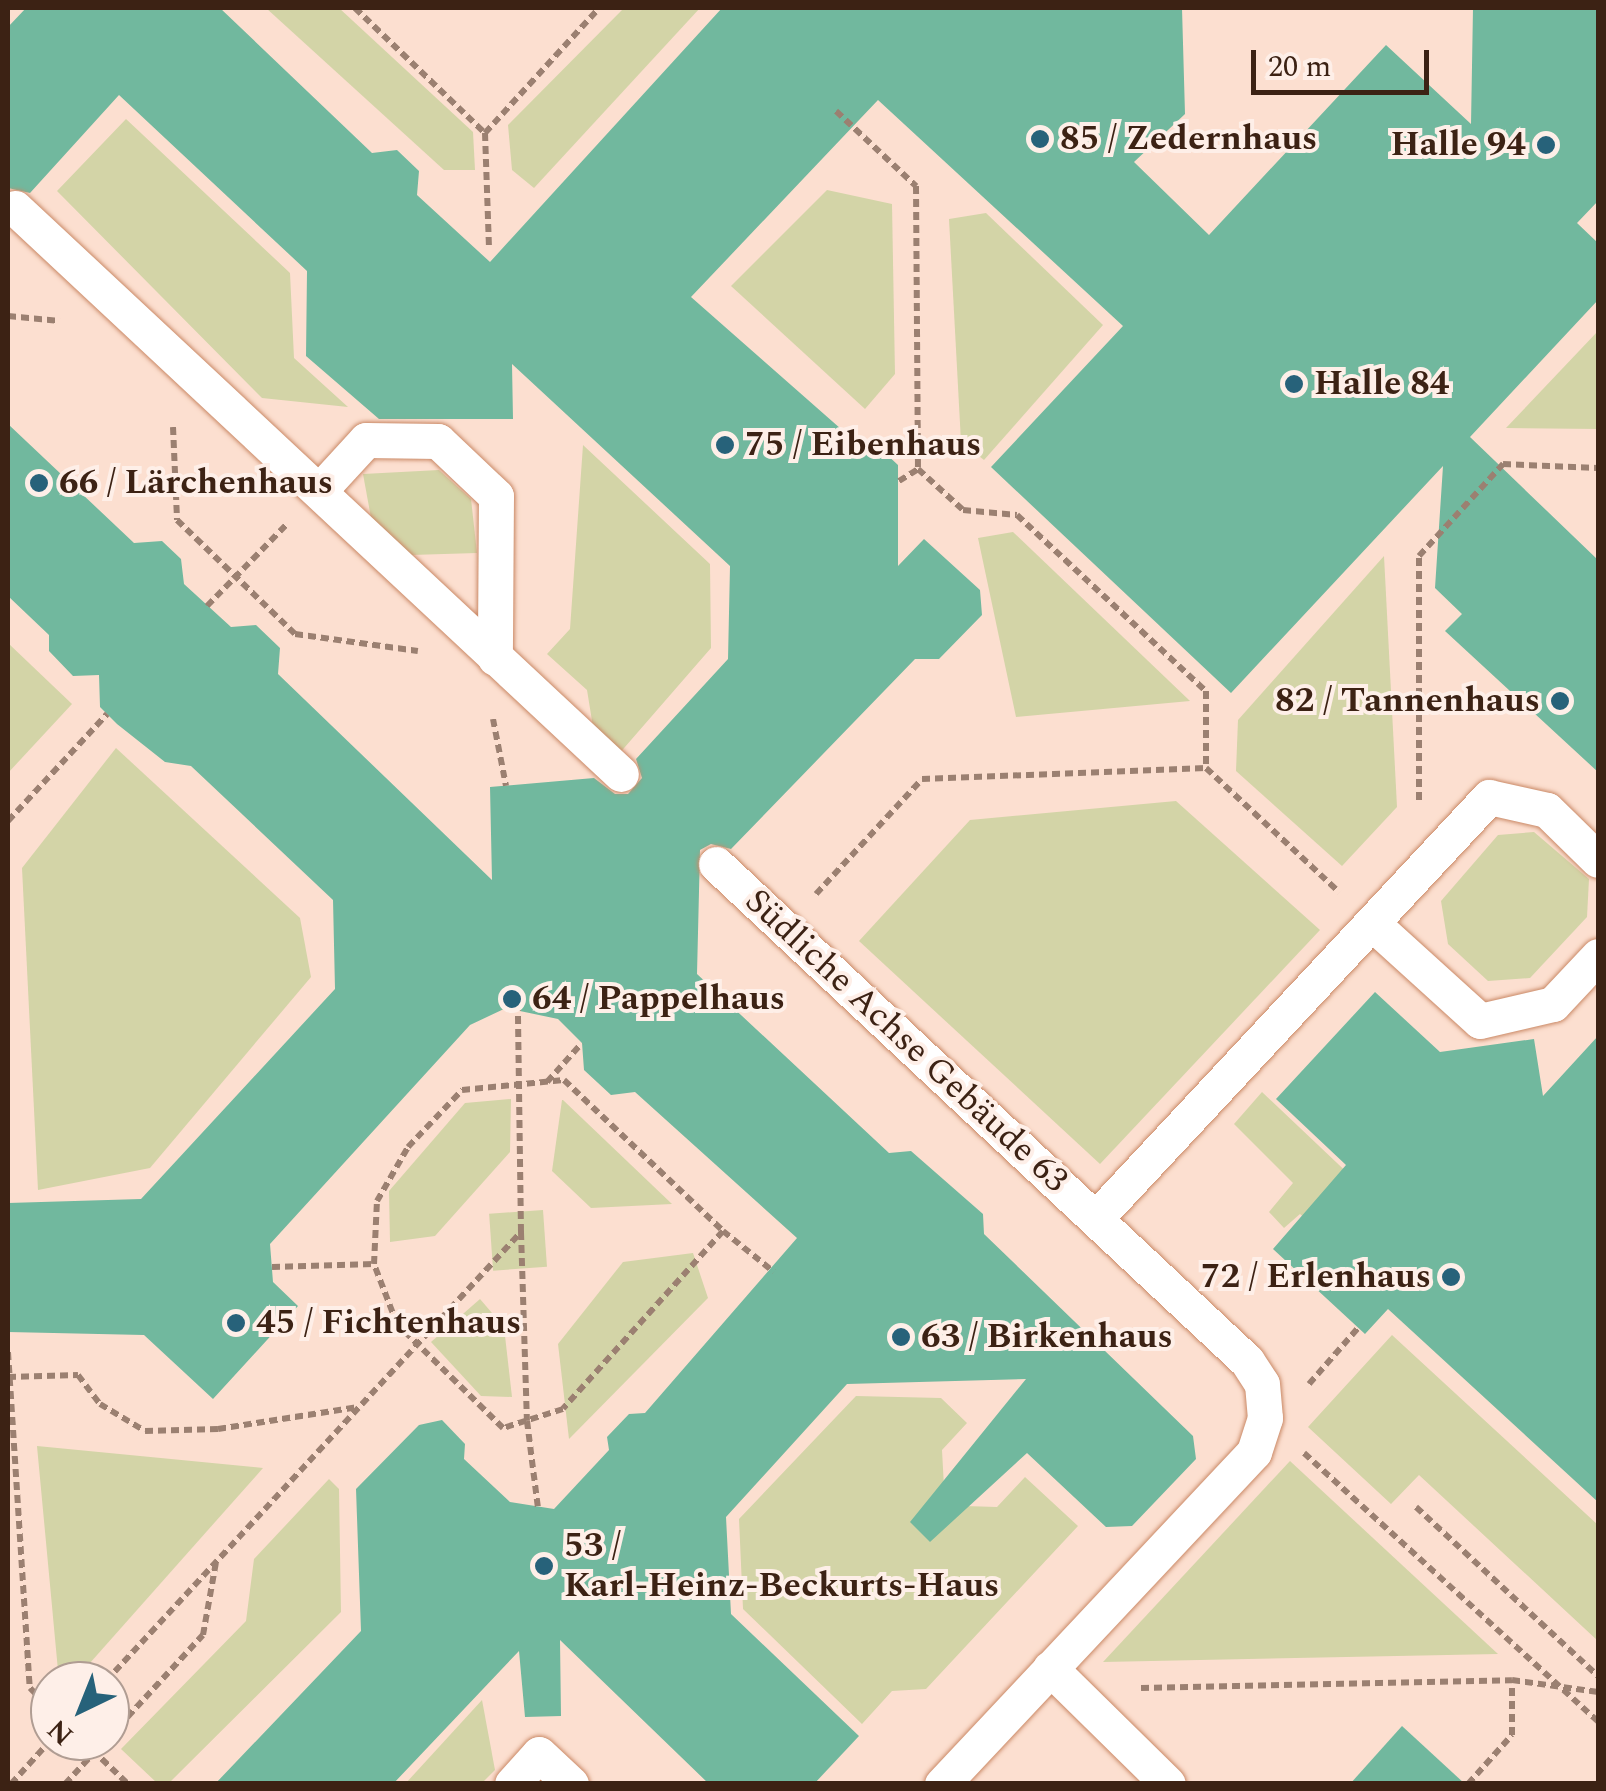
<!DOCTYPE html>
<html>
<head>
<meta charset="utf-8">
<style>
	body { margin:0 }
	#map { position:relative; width:1606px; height:1791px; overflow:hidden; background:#fcdfd0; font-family:Spectral,serif }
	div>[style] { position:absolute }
	.green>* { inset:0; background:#d3d4a7; transform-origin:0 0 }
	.building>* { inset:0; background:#71b89e }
	.path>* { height:6px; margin-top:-3px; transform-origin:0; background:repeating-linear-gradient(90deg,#9b8071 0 8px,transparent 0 13px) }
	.roads { filter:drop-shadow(0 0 2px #ca8966) drop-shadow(0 0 2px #ca8966) }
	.lane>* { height:35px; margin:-17.5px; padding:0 17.5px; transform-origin:17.5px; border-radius:17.5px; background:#fff }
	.dots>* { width:28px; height:28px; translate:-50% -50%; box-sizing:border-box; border:5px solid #feefe8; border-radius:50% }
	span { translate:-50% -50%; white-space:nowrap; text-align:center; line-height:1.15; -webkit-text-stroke:8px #feefe8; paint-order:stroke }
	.poi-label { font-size:35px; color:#3c2214; font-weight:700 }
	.left { translate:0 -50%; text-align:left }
	.right { translate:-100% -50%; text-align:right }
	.street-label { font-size:35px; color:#3c2214 }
	.frame { position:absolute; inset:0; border:10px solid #3c2214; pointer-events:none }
	.north { position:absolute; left:30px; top:1661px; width:100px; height:100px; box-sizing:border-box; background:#feefe8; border:2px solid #b09d93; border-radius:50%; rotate:223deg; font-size:28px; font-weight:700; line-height:40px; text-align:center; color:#3c2214 }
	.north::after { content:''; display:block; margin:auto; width:35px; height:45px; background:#27627a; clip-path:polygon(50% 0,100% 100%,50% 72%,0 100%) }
	.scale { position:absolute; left:1251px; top:50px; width:178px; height:45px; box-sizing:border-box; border:5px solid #3c2214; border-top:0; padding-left:12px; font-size:30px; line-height:35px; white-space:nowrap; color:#3c2214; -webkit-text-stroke:8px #feefe8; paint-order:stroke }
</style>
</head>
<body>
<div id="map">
	<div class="green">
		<div style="clip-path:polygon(266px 8px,339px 8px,473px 132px,475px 170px,444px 170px)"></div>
		<div style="clip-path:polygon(624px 8px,700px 8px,534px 188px,512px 170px,508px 125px)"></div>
		<div style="clip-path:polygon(126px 119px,290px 273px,294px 358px,348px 407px,262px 398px,57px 191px)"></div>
		<div style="clip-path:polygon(827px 190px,892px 204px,895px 374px,865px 409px,731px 286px)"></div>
		<div style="clip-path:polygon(986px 213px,1103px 325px,984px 460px,961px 442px,949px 219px)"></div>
		<div style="clip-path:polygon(1598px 331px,1598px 429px,1506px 428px)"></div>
		<div style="clip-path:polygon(583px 445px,710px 564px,711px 648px,618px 755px,594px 733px,587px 690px,547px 654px,570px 629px)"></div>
		<div style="clip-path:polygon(439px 470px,471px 499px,477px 553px,378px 556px,363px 474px)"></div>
		<div style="clip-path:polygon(1013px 532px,1190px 701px,1016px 717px,978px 538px)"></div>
		<div style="clip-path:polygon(1384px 556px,1397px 807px,1342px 866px,1236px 771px,1238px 720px)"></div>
		<div style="clip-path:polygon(8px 643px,72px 704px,8px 773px)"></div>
		<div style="clip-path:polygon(116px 748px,300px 918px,311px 977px,150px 1168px,38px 1190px,22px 868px)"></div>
		<div style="clip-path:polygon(1176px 801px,1320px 930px,1100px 1164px,859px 941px,970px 820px)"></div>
		<div style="clip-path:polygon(1534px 832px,1589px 879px,1587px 917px,1530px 978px,1488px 981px,1448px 944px,1441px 901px,1498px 835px)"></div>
		<div style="clip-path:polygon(1262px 1092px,1356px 1181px,1314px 1226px,1300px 1214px,1284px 1228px,1269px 1212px,1293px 1183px,1234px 1124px)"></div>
		<div style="clip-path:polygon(511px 1099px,510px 1152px,435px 1236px,390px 1242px,389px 1191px,465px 1103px)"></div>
		<div style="clip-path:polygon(562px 1100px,563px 1100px,672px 1204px,591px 1208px,552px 1171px)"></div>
		<div style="left:543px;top:1210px;width:57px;height:54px;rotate:86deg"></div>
		<div style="clip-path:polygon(693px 1253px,708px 1298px,569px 1439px,558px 1344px,623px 1262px)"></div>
		<div style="clip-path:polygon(480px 1299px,504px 1327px,512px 1397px,481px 1396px,431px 1342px)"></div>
		<div style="clip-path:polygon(1392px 1335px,1598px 1525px,1598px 1641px,1419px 1475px,1391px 1504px,1308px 1427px)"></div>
		<div style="clip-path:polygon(856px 1396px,941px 1398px,967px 1423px,942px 1450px,944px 1487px,965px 1506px,997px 1507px,1025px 1477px,1078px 1526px,926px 1689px,892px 1691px,862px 1724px,743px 1609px,739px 1519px)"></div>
		<div style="clip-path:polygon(37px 1446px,263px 1468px,74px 1681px,59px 1681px)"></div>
		<div style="clip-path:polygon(1290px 1461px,1498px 1654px,1103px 1662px)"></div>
		<div style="clip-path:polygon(329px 1479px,339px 1489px,341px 1612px,169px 1783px,157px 1783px,121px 1749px,246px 1621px,254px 1559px)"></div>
		<div style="clip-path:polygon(482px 1700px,495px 1770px,482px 1783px,406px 1783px)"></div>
	</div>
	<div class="building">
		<div style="clip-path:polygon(26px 8px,220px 8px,372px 153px,397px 150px,419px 171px,417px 195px,490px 262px,722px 8px,1182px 8px,1185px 114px,1134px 162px,1209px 235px,1386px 45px,1471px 124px,1473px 8px,1598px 8px,1598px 201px,1577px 223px,1598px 243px,1598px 300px,1470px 437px,1598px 560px,1598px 772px,1445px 631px,1462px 614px,1435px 588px,1443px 466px,1231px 693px,991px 467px,1123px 326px,878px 100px,691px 297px,866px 451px,884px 452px,898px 465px,898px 566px,924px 539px,980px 590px,982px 615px,939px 659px,915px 659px,731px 849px,711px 844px,700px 850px,697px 974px,889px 1153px,911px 1151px,983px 1214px,984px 1234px,1193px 1436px,1196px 1459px,1132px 1526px,1106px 1527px,1027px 1453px,930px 1542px,910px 1522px,1026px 1379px,847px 1384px,726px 1517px,731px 1614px,859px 1736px,814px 1784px,709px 1784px,560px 1640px,561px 1716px,525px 1717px,519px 1651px,393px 1784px,215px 1784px,361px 1631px,356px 1489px,419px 1425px,442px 1420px,465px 1444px,464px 1459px,510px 1502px,554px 1509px,609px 1450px,607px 1437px,629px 1414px,645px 1413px,797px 1238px,635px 1092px,611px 1095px,584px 1070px,582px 1043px,558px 1019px,506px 1008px,470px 1025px,270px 1244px,273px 1282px,298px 1306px,213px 1399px,144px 1335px,8px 1332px,8px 1203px,141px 1199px,335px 989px,333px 900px,191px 766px,165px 762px,117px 724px,100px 707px,99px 675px,73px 676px,49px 651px,49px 635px,8px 596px,8px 424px,134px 543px,162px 541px,181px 559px,184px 584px,231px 627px,256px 625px,280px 648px,278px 674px,492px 880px,490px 787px,594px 778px,615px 794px,628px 794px,642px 778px,636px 759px,728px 659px,730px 566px,512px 364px,513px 419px,379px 419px,306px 356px,307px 271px,119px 95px,30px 193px,8px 188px,8px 27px)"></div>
		<div style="clip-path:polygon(1375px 992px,1440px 1052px,1534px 1039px,1543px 1096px,1598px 1036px,1598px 1502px,1388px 1309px,1365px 1334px,1273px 1249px,1346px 1165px,1276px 1099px)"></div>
		<div style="clip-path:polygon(1402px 1726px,1465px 1784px,1350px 1784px)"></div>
	</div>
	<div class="path">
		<div style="left:355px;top:8px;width:180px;rotate:43.9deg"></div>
		<div style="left:485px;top:133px;width:169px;rotate:-47.6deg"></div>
		<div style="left:836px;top:111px;width:110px;rotate:43.2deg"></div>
		<div style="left:916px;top:186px;width:283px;rotate:89.6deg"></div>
		<div style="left:918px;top:469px;width:61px;rotate:42.3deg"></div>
		<div style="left:963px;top:510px;width:54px;rotate:5.3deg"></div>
		<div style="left:1017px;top:515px;width:258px;rotate:43deg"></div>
		<div style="left:1206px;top:691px;width:77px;rotate:90deg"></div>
		<div style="left:485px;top:133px;width:114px;rotate:88deg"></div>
		<div style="left:8px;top:316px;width:52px;rotate:5.5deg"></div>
		<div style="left:173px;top:427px;width:93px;rotate:87.5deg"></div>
		<div style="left:177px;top:520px;width:164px;rotate:44deg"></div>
		<div style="left:295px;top:634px;width:124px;rotate:7.9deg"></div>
		<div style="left:899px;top:481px;width:22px;rotate:-32deg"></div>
		<div style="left:207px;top:606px;width:115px;rotate:-45.7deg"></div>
		<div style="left:493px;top:719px;width:68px;rotate:79deg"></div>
		<div style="left:1419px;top:800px;width:244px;rotate:-90deg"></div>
		<div style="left:1419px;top:556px;width:125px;rotate:-47.6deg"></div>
		<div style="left:1503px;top:464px;width:95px;rotate:2.4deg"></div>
		<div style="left:8px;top:821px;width:146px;rotate:-47.2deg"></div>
		<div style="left:816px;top:894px;width:156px;rotate:-47.3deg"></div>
		<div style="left:922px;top:779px;width:284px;rotate:-2.2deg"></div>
		<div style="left:1206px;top:768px;width:182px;rotate:43deg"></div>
		<div style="left:564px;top:1080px;width:219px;rotate:43.5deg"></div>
		<div style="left:723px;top:1231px;width:239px;rotate:132deg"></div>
		<div style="left:563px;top:1409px;width:63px;rotate:162.4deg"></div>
		<div style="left:503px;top:1428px;width:148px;rotate:-135.5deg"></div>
		<div style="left:397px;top:1324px;width:64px;rotate:-111deg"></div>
		<div style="left:374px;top:1264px;width:63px;rotate:-87.3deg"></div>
		<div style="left:377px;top:1201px;width:62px;rotate:-60.1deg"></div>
		<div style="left:408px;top:1147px;width:79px;rotate:-46.5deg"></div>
		<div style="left:462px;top:1090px;width:102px;rotate:-5.6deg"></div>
		<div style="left:547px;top:1082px;width:52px;rotate:-48.1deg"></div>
		<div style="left:723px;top:1231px;width:65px;rotate:38.8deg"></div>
		<div style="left:521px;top:1232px;width:189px;rotate:88.2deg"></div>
		<div style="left:527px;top:1421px;width:88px;rotate:82.8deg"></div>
		<div style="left:272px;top:1267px;width:102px;rotate:-1.7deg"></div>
		<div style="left:8px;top:1352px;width:337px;rotate:86.3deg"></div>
		<div style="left:30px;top:1688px;width:29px;rotate:46deg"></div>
		<div style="left:8px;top:1377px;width:70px;rotate:-1.6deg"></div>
		<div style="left:78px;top:1375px;width:36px;rotate:53deg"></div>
		<div style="left:100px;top:1404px;width:52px;rotate:31deg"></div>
		<div style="left:145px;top:1431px;width:73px;rotate:-1.6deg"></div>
		<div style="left:218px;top:1429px;width:142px;rotate:-8.9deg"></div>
		<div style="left:1309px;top:1384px;width:74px;rotate:-48.8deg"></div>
		<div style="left:1304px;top:1453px;width:398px;rotate:42.4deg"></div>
		<div style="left:1416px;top:1507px;width:248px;rotate:42.9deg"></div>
		<div style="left:106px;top:1681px;width:611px;rotate:-47.25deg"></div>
		<div style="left:521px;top:1232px;width:223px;rotate:-90.8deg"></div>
		<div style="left:1141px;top:1688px;width:371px;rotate:-1.2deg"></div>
		<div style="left:1512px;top:1680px;width:87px;rotate:7.9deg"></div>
		<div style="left:110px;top:1736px;width:137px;rotate:-47.4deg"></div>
		<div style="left:203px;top:1635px;width:74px;rotate:-79.9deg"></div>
		<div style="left:83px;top:1741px;width:62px;rotate:43.7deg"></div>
		<div style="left:11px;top:1784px;width:58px;rotate:-47.8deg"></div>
		<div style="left:65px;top:1784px;width:59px;rotate:-47.1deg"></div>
		<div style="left:1468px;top:1784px;width:66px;rotate:-48.1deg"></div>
		<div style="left:1512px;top:1735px;width:55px;rotate:-90deg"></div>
	</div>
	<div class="roads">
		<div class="lane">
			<div style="left:15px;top:208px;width:829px;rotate:43.05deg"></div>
			<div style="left:320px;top:490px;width:68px;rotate:-47.4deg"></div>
			<div style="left:366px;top:440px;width:72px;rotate:0.8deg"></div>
			<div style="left:438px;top:441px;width:80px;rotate:43.5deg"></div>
			<div style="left:496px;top:496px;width:162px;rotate:90.4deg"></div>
			<div style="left:716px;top:864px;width:727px;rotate:43.11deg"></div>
			<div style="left:1247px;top:1361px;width:27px;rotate:57deg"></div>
			<div style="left:1262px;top:1384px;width:34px;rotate:85deg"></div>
			<div style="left:1265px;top:1418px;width:36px;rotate:108deg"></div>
			<div style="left:1254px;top:1452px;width:456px;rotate:133.2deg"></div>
			<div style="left:1373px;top:924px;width:144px;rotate:42.2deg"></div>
			<div style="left:1480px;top:1021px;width:75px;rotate:-13.1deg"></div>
			<div style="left:1553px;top:1004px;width:66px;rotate:-46.8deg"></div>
			<div style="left:1096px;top:1218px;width:576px;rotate:-46.97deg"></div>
			<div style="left:1489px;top:797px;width:59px;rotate:12.6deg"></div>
			<div style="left:1547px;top:810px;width:71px;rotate:44.4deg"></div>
			<div style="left:1050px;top:1668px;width:165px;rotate:44.5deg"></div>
			<div style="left:512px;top:1784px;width:40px;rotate:-48deg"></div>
			<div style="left:539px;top:1754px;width:44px;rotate:43.2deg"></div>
		</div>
	</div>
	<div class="dots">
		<div style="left:1040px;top:139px;background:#27627a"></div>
		<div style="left:1546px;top:145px;background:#27627a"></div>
		<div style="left:1294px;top:384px;background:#27627a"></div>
		<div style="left:725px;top:445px;background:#27627a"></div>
		<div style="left:39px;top:483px;background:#27627a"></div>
		<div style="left:1560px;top:701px;background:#27627a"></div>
		<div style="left:512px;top:999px;background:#27627a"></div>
		<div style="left:1451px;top:1277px;background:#27627a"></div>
		<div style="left:236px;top:1323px;background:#27627a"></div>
		<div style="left:901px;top:1337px;background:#27627a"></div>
		<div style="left:544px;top:1566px;background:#27627a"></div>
	</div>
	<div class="poi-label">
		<span class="left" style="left:1060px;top:139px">85 / Zedernhaus</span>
		<span class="right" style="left:1526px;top:145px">Halle 94</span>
		<span class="left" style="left:1314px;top:384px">Halle 84</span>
		<span class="left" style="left:745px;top:445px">75 / Eibenhaus</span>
		<span class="left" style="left:59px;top:483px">66 / Lärchenhaus</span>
		<span class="right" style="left:1540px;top:701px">82 / Tannenhaus</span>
		<span class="left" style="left:532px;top:999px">64 / Pappelhaus</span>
		<span class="right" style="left:1431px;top:1277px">72 / Erlenhaus</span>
		<span class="left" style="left:256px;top:1323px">45 / Fichtenhaus</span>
		<span class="left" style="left:921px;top:1337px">63 / Birkenhaus</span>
		<span class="left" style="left:564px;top:1566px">53 /<br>Karl-Heinz-Beckurts-Haus</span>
	</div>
	<div class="street-label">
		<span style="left:906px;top:1041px;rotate:43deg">Südliche Achse Gebäude 63</span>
	</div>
	<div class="frame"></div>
	<div class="north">N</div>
	<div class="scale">20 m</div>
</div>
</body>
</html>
